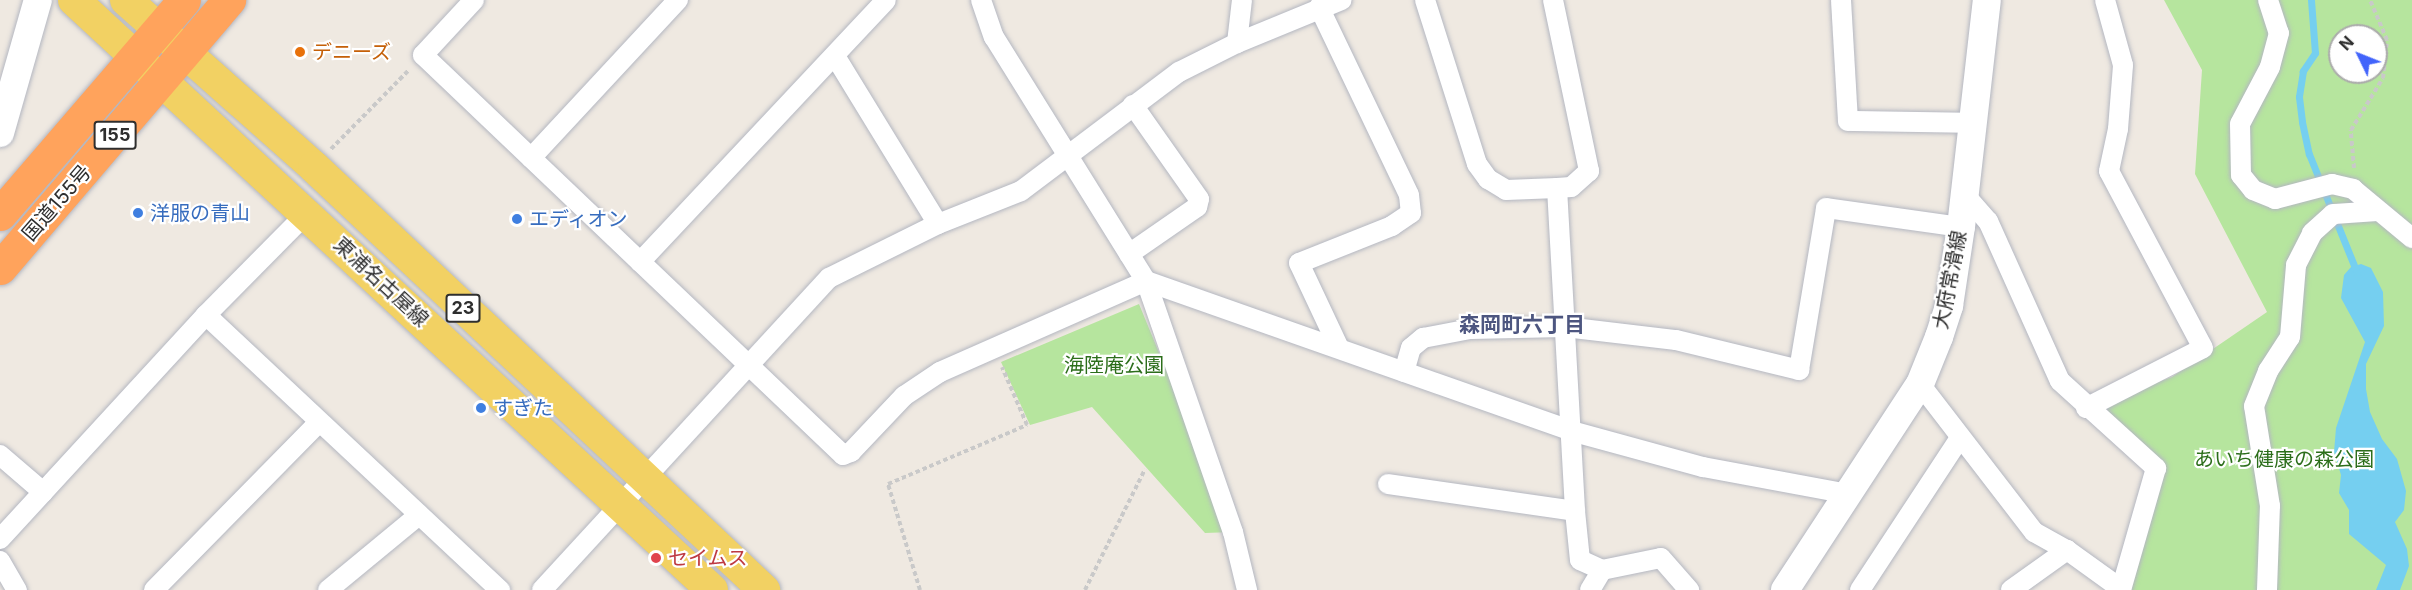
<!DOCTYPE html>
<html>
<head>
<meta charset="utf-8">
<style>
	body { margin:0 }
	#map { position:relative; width:2412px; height:590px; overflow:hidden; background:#efe9e1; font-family:Inter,"Noto Sans JP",sans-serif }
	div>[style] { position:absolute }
	.green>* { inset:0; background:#b6e59e }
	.water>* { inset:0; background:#75cff0 }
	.stream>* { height:7px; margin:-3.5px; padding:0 3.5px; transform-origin:3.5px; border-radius:3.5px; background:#75cff0 }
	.path>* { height:4px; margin-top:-2px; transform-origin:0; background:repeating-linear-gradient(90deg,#c9c9c9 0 4.5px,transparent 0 7.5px) }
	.roads { filter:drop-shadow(0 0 2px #b4b7c1) drop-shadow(0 0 2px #b4b7c1) }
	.street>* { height:20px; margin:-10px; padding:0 10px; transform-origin:10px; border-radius:10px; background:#fff }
	.secondary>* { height:28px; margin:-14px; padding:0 14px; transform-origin:14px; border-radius:14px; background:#fff }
	.primary>* { height:32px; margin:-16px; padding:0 16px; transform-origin:16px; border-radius:16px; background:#f2d163 }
	.highway>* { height:33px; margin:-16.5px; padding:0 16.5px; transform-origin:16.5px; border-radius:16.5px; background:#ffa35c }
	.dots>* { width:16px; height:16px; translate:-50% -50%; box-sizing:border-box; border:3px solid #fff; border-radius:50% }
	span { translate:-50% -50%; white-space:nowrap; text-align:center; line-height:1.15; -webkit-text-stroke:4.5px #fff; paint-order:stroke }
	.shield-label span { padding:2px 4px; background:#fff; border:2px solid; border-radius:4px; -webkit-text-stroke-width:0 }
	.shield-label { font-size:18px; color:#2e2e2e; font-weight:700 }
	.food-label { font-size:20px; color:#c56008 }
	.left { translate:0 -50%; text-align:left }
	.street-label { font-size:20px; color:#2e2e2e }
	.shop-label { font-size:20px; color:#366cbe }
	.park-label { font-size:20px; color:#2c6e1b }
	.health-label { font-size:20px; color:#be3a42 }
	.neighbourhood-label { font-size:21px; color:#4d5680; font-weight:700 }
	.north { position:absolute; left:2328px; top:24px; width:60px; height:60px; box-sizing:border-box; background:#fff; border:2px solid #ababab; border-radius:50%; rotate:313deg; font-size:16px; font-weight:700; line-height:24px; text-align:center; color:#2e2e2e }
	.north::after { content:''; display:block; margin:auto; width:21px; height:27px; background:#4264fb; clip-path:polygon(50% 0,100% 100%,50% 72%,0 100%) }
</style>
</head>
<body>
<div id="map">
	<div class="green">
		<div style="clip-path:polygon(evenodd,2164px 0,2412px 0,2412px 590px,2121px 590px,2156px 468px,2086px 408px,2172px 377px,2267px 312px,2195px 174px,2202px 70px,2164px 0,2340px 36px,2376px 36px,2376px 72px,2340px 72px,2340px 36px)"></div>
		<div style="clip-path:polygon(1139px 304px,1233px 532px,1205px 533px,1092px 407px,1030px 425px,1001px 362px)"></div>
	</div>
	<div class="water">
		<div style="clip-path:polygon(2361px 264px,2371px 268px,2383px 292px,2384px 326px,2366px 364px,2366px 389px,2370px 412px,2382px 439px,2397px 459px,2406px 491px,2404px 510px,2395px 522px,2407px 549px,2409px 566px,2400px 590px,2376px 590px,2386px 565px,2349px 534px,2349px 510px,2339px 493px,2341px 475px,2334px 452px,2336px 428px,2365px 342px,2341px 298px,2344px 275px,2351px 267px)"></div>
	</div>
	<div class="stream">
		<div style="left:2311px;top:0;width:53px;rotate:85.7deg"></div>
		<div style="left:2315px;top:53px;width:22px;rotate:124deg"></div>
		<div style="left:2303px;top:71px;width:26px;rotate:99deg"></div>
		<div style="left:2299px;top:97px;width:25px;rotate:83deg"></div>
		<div style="left:2302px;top:122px;width:33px;rotate:78deg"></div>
		<div style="left:2309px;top:154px;width:128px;rotate:68deg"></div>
	</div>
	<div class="path">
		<div style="left:331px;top:149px;width:112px;rotate:-45.4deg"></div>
		<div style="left:2354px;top:168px;width:38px;rotate:-95deg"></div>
		<div style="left:2351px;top:130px;width:61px;rotate:-58.4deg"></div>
		<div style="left:2383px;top:78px;width:38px;rotate:-84deg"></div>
		<div style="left:2387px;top:40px;width:43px;rotate:-113deg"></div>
		<div style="left:920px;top:590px;width:111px;rotate:-106.8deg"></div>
		<div style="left:888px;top:484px;width:151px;rotate:-23deg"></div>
		<div style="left:1027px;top:425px;width:63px;rotate:-113.3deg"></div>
		<div style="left:1085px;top:590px;width:135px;rotate:-63.6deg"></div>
	</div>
	<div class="roads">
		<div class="street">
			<div style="left:474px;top:0;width:75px;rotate:132.8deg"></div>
			<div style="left:423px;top:55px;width:580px;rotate:43.6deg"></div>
			<div style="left:843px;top:455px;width:9px;rotate:-21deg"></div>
			<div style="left:851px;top:452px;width:77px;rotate:-46.6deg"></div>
			<div style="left:904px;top:396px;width:43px;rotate:-33.7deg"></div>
			<div style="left:940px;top:372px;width:225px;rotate:-23.8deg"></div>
			<div style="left:1146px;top:281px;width:451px;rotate:19.4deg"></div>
			<div style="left:1571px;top:431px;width:137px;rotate:15.3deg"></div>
			<div style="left:1703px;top:467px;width:148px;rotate:10.5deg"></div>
			<div style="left:981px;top:0;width:39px;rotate:71deg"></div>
			<div style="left:994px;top:37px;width:287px;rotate:58.1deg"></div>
			<div style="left:1146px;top:281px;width:266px;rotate:70.9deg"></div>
			<div style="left:1233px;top:532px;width:60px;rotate:76.4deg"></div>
			<div style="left:1425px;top:0;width:172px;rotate:72.4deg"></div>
			<div style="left:1477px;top:164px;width:19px;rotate:54deg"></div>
			<div style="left:1488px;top:179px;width:21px;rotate:31deg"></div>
			<div style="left:1506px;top:190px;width:51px;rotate:-2.2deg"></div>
			<div style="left:1553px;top:0;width:175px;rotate:78.1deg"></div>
			<div style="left:1589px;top:171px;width:24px;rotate:138deg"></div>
			<div style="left:1571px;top:187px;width:14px;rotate:176deg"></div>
			<div style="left:1557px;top:188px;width:324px;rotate:86.8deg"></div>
			<div style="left:1575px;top:511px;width:49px;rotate:84.2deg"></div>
			<div style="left:1580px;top:560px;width:24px;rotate:24deg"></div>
			<div style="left:1841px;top:0;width:121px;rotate:86.7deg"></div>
			<div style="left:1848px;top:121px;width:124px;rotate:0.9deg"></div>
			<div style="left:2268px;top:0;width:35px;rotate:72deg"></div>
			<div style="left:2279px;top:33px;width:35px;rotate:105deg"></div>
			<div style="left:2270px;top:67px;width:64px;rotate:117.8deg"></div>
			<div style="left:2240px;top:124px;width:51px;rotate:88.9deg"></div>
			<div style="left:2241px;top:175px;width:19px;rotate:51deg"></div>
			<div style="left:2253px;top:190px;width:24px;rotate:22deg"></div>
			<div style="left:2275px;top:199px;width:59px;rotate:-14.7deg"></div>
			<div style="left:2332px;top:184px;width:22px;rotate:13deg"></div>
			<div style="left:2353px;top:189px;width:77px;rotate:39.7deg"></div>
			<div style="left:1319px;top:7px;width:208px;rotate:64.4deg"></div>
			<div style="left:1409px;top:195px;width:18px;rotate:84deg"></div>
			<div style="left:1411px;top:213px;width:23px;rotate:146deg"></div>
			<div style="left:1392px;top:226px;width:100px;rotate:158.3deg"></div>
			<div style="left:1299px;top:263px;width:92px;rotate:64.8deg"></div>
			<div style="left:1237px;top:43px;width:43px;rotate:-83.4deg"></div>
			<div style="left:835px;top:56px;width:197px;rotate:58.5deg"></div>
			<div style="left:531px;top:158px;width:216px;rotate:-47.1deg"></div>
			<div style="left:1965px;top:195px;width:35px;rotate:49deg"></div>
			<div style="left:1988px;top:221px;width:175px;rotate:65.8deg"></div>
			<div style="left:2060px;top:381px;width:130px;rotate:42.2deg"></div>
			<div style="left:2156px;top:468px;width:127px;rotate:106deg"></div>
			<div style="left:1129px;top:254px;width:83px;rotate:-34.7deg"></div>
			<div style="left:1197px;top:207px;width:8px;rotate:-76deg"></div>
			<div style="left:1199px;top:199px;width:115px;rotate:-125.1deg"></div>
			<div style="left:640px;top:262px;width:359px;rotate:-46.8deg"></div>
			<div style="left:206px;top:315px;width:403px;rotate:43.1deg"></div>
			<div style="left:1404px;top:372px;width:25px;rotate:-74deg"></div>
			<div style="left:1411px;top:348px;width:16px;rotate:-40deg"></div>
			<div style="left:1423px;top:338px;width:48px;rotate:-10.8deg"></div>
			<div style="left:1470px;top:329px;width:95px;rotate:-1.2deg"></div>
			<div style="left:1565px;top:327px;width:112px;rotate:6.7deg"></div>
			<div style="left:1676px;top:340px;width:127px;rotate:13.7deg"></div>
			<div style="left:1799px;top:370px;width:164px;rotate:-80.5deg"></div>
			<div style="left:1826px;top:208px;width:136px;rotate:8deg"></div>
			<div style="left:1920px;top:384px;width:187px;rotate:52.4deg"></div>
			<div style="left:2034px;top:532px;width:38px;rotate:29deg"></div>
			<div style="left:2067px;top:550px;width:67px;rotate:35.8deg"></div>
			<div style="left:2086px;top:408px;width:131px;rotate:-27.1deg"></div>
			<div style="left:2203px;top:348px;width:200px;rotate:-118deg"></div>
			<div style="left:2109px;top:171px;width:43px;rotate:-77.9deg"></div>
			<div style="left:2118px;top:129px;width:64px;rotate:-85.5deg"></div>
			<div style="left:2123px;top:65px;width:67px;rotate:-105.5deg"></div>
			<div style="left:0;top:455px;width:57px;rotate:40.7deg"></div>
			<div style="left:1388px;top:484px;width:189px;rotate:8.2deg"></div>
			<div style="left:0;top:539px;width:304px;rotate:-47.4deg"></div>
			<div style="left:206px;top:315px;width:144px;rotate:-45.3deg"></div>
			<div style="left:0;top:561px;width:34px;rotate:60deg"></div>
			<div style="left:154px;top:590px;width:235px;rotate:-45.5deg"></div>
			<div style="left:328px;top:590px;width:118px;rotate:-39.5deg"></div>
			<div style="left:542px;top:590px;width:424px;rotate:-47.4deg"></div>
			<div style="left:829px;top:278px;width:122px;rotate:-26.4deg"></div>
			<div style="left:938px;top:224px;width:89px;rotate:-21.7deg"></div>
			<div style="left:1021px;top:191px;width:198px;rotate:-37deg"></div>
			<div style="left:1179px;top:72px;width:65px;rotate:-26.6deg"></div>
			<div style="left:1237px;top:43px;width:113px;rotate:-22.3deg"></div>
			<div style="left:1590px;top:590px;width:23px;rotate:-59deg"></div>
			<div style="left:1602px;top:570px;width:60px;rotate:-11.5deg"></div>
			<div style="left:1661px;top:558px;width:43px;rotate:48.8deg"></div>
			<div style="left:1860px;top:590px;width:182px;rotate:-56.7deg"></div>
			<div style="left:2011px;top:590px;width:69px;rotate:-35.5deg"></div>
			<div style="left:2267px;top:590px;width:84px;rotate:-88deg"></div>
			<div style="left:2270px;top:506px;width:101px;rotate:-99.1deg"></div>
			<div style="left:2254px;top:406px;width:38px;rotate:-68deg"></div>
			<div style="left:2268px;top:371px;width:40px;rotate:-57.1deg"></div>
			<div style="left:2290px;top:337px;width:72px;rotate:-85.2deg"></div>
			<div style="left:2296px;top:265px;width:36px;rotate:-63deg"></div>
			<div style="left:2312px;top:233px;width:28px;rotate:-42deg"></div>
			<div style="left:2333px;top:214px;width:45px;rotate:-3.8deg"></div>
		</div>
		<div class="secondary">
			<div style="left:0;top:133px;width:138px;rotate:-74.1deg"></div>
			<div style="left:1785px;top:590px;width:246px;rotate:-56.8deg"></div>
			<div style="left:1920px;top:384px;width:51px;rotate:-68deg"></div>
			<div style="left:1939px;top:337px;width:33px;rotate:-72deg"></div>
			<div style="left:1949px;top:306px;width:80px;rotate:-81.4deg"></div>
			<div style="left:1961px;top:227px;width:228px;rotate:-83.5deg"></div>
		</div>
		<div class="primary">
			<div style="left:74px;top:0;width:869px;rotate:42.76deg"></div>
			<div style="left:126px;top:0;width:251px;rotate:41.6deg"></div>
			<div style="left:314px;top:167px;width:618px;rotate:43.23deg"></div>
		</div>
		<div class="highway">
			<div style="left:0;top:214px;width:282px;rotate:-49.3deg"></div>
			<div style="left:0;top:268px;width:353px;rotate:-49.5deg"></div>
		</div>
	</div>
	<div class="dots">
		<div style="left:300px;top:52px;background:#e8710a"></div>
		<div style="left:138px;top:213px;background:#3f7fe0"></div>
		<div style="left:517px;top:219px;background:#3f7fe0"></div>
		<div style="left:481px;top:408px;background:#3f7fe0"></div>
		<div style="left:656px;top:558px;background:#e0444e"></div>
	</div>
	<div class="shield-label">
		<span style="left:115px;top:135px">155</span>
		<span style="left:463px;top:308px">23</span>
	</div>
	<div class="food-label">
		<span class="left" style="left:312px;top:52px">デニーズ</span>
	</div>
	<div class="street-label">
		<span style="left:57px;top:203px;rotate:-49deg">国道155号</span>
		<span style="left:1950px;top:280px;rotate:-79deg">大府常滑線</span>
		<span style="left:381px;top:282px;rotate:43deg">東浦名古屋線</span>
	</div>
	<div class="shop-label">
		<span class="left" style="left:150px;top:213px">洋服の青山</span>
		<span class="left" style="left:529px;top:219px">エディオン</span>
		<span class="left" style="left:493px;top:408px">すぎた</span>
	</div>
	<div class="park-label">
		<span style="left:1114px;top:365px">海陸庵公園</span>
		<span style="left:2284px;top:459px">あいち健康の森公園</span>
	</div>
	<div class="health-label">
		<span class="left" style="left:668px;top:558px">セイムス</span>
	</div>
	<div class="neighbourhood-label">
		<span style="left:1522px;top:325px">森岡町六丁目</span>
	</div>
	<div class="north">N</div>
</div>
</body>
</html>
